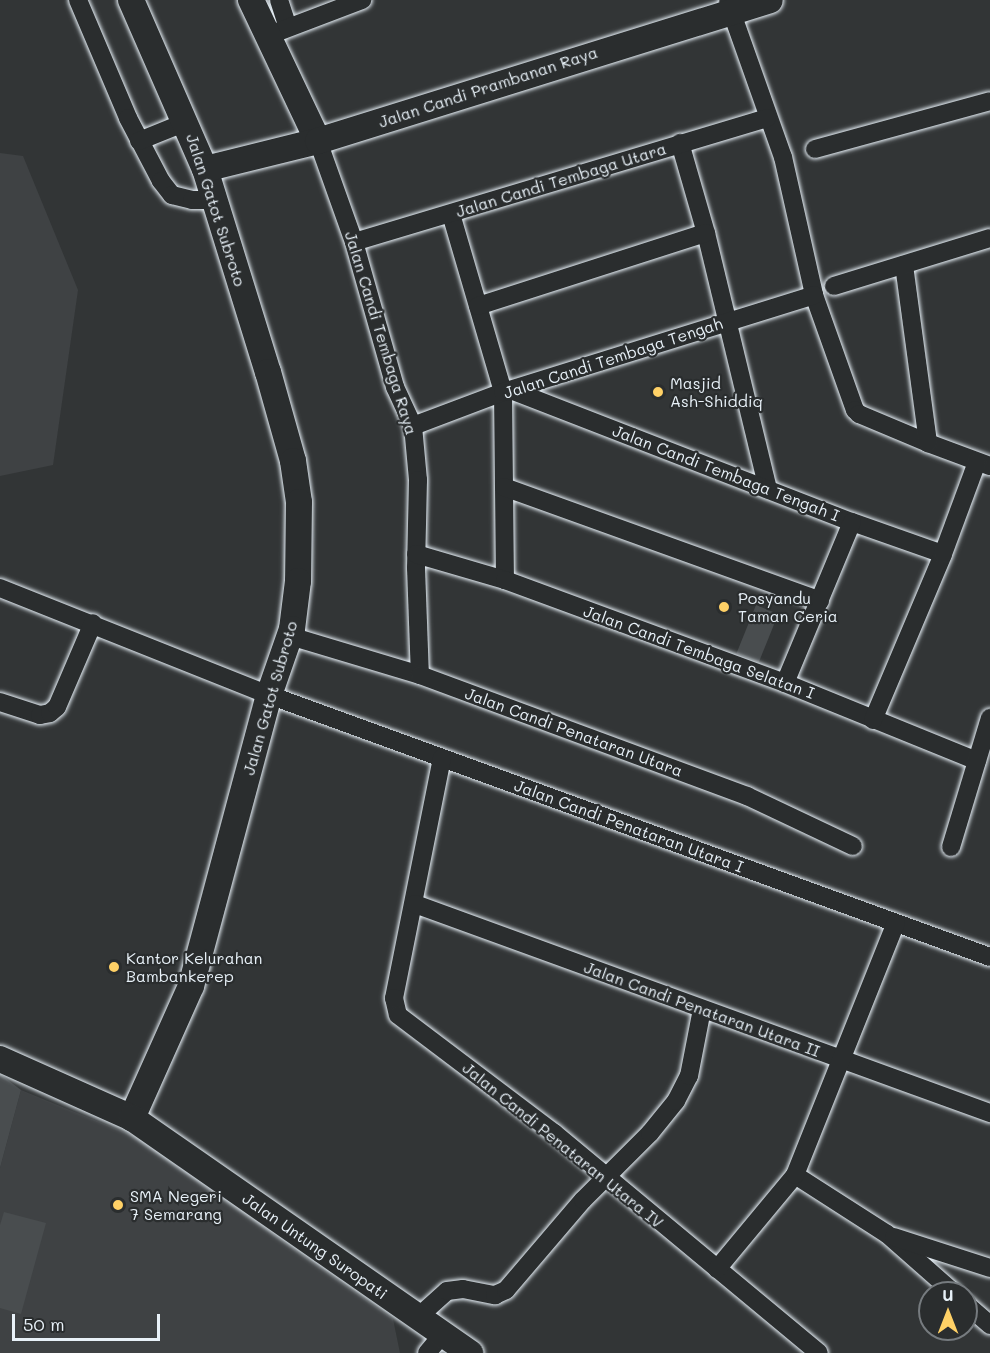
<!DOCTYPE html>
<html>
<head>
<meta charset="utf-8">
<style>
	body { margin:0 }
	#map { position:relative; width:990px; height:1353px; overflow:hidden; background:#323536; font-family:Mali,sans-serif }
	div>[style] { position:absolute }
	.built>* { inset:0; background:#3f4244 }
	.green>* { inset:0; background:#494d4f; transform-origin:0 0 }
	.roads { filter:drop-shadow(0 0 2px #e8f1f8) drop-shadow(0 0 2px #e8f1f8) }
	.street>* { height:18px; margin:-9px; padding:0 9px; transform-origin:9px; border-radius:9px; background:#2a2d2e }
	.secondary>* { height:26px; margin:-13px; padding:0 13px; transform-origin:13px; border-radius:13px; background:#2a2d2e }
	.dots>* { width:16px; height:16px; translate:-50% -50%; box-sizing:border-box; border:3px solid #2a2d2e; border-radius:50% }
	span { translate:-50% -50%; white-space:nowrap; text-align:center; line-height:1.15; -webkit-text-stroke:4.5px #2a2d2e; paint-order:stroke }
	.street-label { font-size:16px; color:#e8f1f8 }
	.poi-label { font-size:16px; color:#e8f1f8 }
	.left { translate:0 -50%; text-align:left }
	.north { position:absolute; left:918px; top:1281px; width:60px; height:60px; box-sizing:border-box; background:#2a2d2e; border:2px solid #767b7f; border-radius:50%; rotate:0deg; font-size:16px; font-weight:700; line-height:24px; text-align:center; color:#e8f1f8 }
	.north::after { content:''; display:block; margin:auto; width:21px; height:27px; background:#ffd166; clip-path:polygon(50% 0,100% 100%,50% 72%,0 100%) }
	.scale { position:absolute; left:12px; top:1314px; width:148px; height:27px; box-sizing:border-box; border:3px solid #e8f1f8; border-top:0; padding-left:8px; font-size:18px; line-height:21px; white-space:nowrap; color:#e8f1f8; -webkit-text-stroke:4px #2a2d2e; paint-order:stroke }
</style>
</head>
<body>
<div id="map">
	<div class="built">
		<div style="clip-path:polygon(0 153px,23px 156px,78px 290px,53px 465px,0 476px)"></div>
		<div style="clip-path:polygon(21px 1090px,163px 1148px,282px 1241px,393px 1319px,400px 1353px,0 1353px,0 1168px)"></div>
	</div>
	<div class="green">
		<div style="left:756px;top:605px;width:24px;height:52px;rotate:22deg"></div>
		<div style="clip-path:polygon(0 1074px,21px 1090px,0 1168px)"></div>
		<div style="clip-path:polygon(4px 1212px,46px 1223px,21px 1314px,0 1308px,0 1225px)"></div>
	</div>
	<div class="roads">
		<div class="street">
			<div style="left:78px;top:0;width:128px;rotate:67deg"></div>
			<div style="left:128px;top:118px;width:71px;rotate:62.4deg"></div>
			<div style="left:161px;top:181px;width:18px;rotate:52deg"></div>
			<div style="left:172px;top:195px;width:21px;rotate:14deg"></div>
			<div style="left:192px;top:200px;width:23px"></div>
			<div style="left:279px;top:0;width:28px;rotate:72deg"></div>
			<div style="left:728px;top:2px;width:164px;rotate:70.5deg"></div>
			<div style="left:783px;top:157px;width:141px;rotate:77.3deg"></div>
			<div style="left:814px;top:295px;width:122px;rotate:70.4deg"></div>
			<div style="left:855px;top:410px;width:6px;rotate:45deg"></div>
			<div style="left:859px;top:414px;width:75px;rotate:22.8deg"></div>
			<div style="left:928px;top:443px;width:66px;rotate:20.4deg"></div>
			<div style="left:267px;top:36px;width:102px;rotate:-20.8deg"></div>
			<div style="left:139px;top:141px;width:51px;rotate:-22deg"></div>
			<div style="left:318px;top:141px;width:107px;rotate:70.4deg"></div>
			<div style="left:354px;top:242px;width:151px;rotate:74.2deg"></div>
			<div style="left:395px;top:387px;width:43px;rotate:65.2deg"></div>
			<div style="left:413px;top:426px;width:54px;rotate:84.7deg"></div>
			<div style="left:418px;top:480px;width:88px;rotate:91.3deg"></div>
			<div style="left:416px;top:568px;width:107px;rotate:87.9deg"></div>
			<div style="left:680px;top:143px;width:94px;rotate:73.9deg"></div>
			<div style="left:706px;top:233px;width:264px;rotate:76.4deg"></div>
			<div style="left:815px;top:149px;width:181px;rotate:-15.3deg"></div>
			<div style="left:451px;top:214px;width:185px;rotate:73.7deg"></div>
			<div style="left:503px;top:392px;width:188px;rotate:89.4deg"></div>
			<div style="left:354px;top:242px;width:431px;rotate:-16.7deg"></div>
			<div style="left:904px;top:265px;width:180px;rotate:82.3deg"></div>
			<div style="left:834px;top:286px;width:163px;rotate:-17.1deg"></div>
			<div style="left:478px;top:306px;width:239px;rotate:-17.8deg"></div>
			<div style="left:511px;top:390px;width:366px;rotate:21.2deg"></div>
			<div style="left:852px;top:522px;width:96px;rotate:19.4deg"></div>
			<div style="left:413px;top:426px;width:96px;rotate:-20.7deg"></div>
			<div style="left:503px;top:392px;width:326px;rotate:-17.3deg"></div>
			<div style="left:504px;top:487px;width:336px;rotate:19.8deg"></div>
			<div style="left:416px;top:554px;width:93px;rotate:16.3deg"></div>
			<div style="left:505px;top:580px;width:298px;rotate:20.2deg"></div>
			<div style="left:785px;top:683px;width:207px;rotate:22.1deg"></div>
			<div style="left:0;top:588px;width:289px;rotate:21.7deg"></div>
			<div style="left:269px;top:695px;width:767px;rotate:19.97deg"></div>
			<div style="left:290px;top:636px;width:136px;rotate:16.7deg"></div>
			<div style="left:420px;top:675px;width:349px;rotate:20.3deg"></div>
			<div style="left:747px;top:796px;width:117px;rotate:25.3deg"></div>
			<div style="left:785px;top:683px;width:174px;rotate:-67.4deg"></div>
			<div style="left:0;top:702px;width:42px;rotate:18deg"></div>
			<div style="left:40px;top:715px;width:10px;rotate:-11deg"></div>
			<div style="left:50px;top:713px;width:9px;rotate:-41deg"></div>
			<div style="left:57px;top:707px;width:91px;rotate:-66.8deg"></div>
			<div style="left:873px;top:720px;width:180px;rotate:-67.1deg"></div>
			<div style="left:943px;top:554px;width:98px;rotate:-69.7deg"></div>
			<div style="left:442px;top:758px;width:245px;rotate:101.3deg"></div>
			<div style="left:394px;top:998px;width:17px;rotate:77deg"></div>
			<div style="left:398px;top:1015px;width:196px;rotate:37.1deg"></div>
			<div style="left:554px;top:1133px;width:344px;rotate:39.7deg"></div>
			<div style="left:951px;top:847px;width:135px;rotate:-73.2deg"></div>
			<div style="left:415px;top:904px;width:612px;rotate:19.98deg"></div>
			<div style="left:795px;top:1175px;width:109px;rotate:32.7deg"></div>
			<div style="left:887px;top:1234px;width:89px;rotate:41.4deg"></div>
			<div style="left:894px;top:1237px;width:101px;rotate:17.9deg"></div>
			<div style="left:717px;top:1269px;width:122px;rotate:-50.3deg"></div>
			<div style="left:795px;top:1175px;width:271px;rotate:-68.2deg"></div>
			<div style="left:966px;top:1304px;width:32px;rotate:41deg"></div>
			<div style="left:417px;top:1318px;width:40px;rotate:-42deg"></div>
			<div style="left:447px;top:1291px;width:16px;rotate:-7deg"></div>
			<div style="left:463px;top:1289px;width:33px;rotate:11deg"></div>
			<div style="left:495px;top:1295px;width:12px;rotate:-24deg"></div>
			<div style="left:506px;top:1290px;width:118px;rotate:-49.5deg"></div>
			<div style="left:583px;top:1200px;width:95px;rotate:-45deg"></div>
			<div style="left:650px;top:1133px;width:41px;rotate:-50.9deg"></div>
			<div style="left:676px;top:1101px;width:28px;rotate:-63deg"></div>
			<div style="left:689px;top:1076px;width:68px;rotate:-79deg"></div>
			<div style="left:427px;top:1353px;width:23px;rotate:-50deg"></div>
		</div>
		<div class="secondary">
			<div style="left:131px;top:0;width:184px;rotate:66.4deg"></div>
			<div style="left:205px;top:169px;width:213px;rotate:72.8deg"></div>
			<div style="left:268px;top:372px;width:92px;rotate:74.3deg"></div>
			<div style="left:293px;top:461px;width:41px;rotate:81.7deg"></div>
			<div style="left:299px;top:502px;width:79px;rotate:90.7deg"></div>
			<div style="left:298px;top:581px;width:48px;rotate:97.1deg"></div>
			<div style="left:292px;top:629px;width:70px;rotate:109.2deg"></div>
			<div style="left:269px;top:695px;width:301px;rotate:105deg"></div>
			<div style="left:191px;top:986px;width:145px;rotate:114.1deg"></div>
			<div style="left:251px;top:0;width:156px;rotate:64.6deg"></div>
			<div style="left:205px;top:169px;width:116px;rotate:-13.9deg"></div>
			<div style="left:318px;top:141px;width:473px;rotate:-17.3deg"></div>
			<div style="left:0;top:1059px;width:145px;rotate:24.1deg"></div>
			<div style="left:132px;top:1118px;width:412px;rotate:34.8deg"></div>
		</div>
	</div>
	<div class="dots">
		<div style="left:658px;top:392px;background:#ffd166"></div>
		<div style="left:724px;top:607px;background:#ffd166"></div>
		<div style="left:114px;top:967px;background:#ffd166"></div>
		<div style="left:118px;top:1205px;background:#ffd166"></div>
	</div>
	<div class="street-label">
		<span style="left:488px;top:87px;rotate:-18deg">Jalan Candi Prambanan Raya</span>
		<span style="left:561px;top:180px;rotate:-17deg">Jalan Candi Tembaga Utara</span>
		<span style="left:216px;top:210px;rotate:72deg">Jalan Gatot Subroto</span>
		<span style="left:381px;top:333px;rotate:73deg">Jalan Candi Tembaga Raya</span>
		<span style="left:613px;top:358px;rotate:-18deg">Jalan Candi Tembaga Tengah</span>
		<span style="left:726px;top:473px;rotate:21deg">Jalan Candi Tembaga Tengah I</span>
		<span style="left:699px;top:652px;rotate:20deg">Jalan Candi Tembaga Selatan I</span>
		<span style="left:270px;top:698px;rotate:-74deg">Jalan Gatot Subroto</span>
		<span style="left:574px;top:732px;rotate:20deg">Jalan Candi Penataran Utara</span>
		<span style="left:629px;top:826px;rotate:20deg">Jalan Candi Penataran Utara I</span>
		<span style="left:702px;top:1009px;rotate:20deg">Jalan Candi Penataran Utara II</span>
		<span style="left:563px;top:1145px;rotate:39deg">Jalan Candi Penataran Utara IV</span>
		<span style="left:315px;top:1246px;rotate:35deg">Jalan Untung Suropati</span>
	</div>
	<div class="poi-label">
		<span class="left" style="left:670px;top:392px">Masjid<br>Ash-Shiddiq</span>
		<span class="left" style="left:738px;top:607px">Posyandu<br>Taman Ceria</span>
		<span class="left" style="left:126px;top:967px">Kantor Kelurahan<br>Bambankerep</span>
		<span class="left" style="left:130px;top:1205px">SMA Negeri<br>7 Semarang</span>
	</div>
	<div class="north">U</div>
	<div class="scale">50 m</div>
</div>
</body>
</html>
